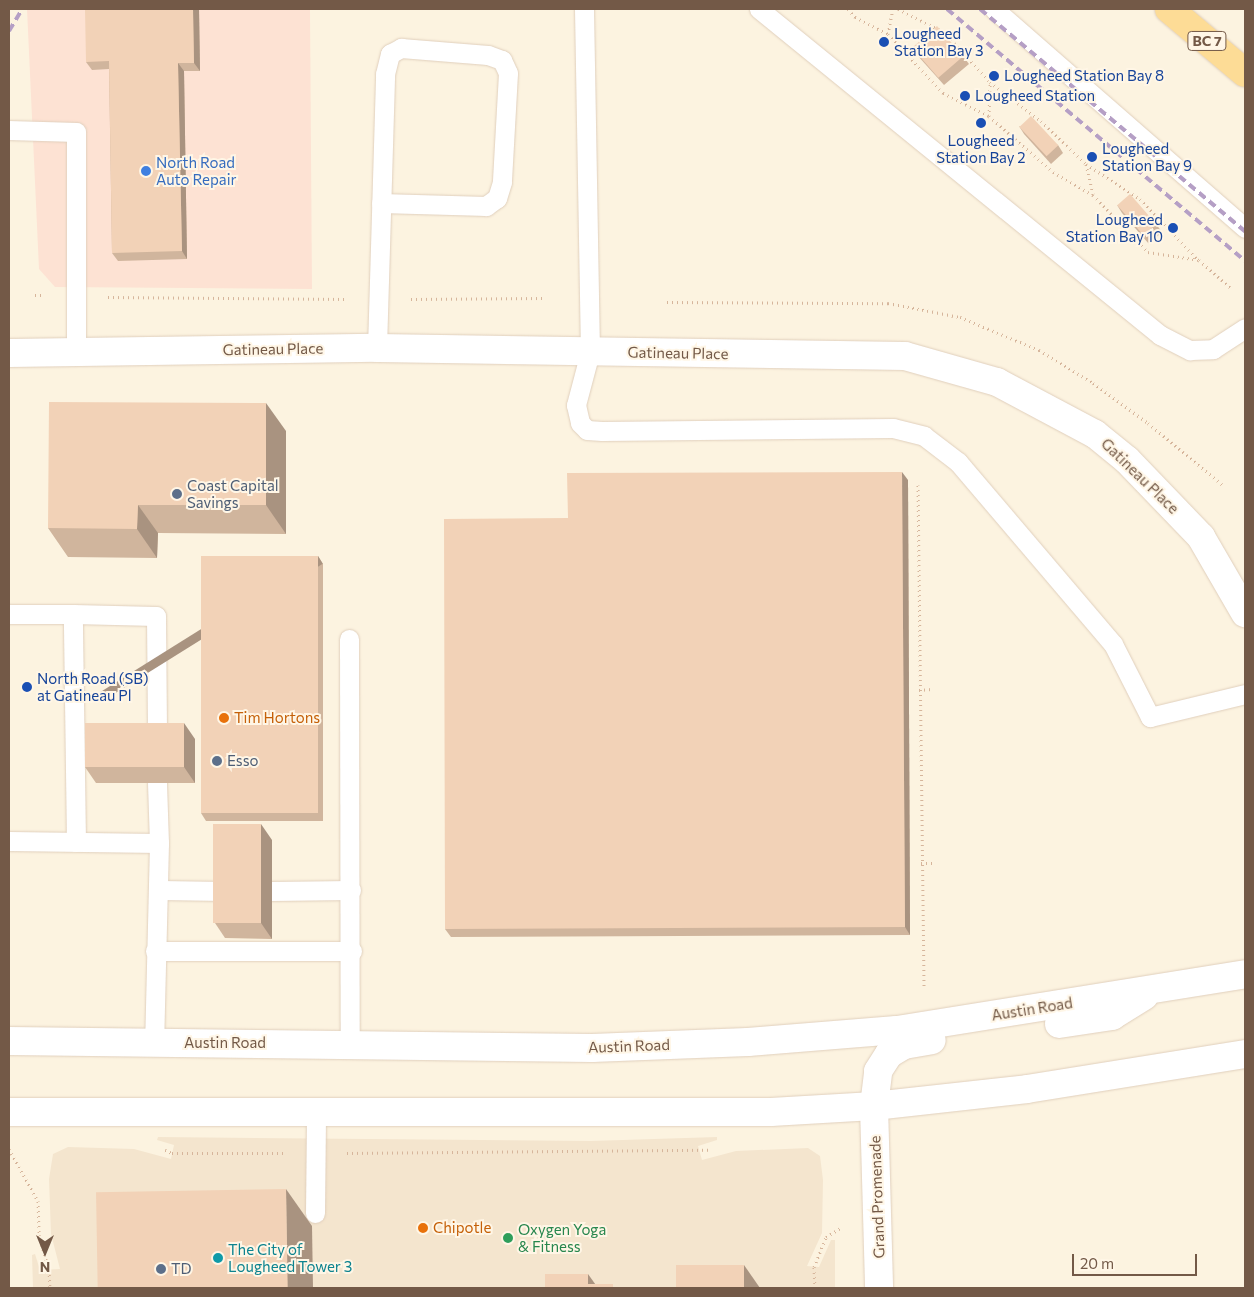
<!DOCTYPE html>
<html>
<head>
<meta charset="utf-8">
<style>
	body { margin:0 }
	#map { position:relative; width:1254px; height:1297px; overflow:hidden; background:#fcf3e0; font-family:Commissioner,sans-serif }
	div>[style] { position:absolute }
	.residential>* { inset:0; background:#f4e5ce }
	.commercial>* { inset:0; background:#fde2d3 }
	.path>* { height:3px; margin-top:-1.5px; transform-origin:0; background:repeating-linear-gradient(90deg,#d6b59b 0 1px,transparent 0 5px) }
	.roads { filter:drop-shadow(0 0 1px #e0cfbc) drop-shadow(0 0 1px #e0cfbc) }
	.service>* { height:19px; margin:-9.5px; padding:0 9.5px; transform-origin:9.5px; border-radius:9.5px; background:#fff }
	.tertiary>* { height:28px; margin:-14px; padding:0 14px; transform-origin:14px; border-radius:14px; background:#fff }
	.secondary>* { height:28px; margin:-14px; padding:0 14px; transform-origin:14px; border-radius:14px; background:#fff }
	.primary>* { height:28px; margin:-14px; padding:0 14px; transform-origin:14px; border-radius:14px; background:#fddc96 }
	.rail>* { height:4px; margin-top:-2px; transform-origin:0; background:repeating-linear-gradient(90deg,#b59fc5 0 8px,transparent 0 13px) }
	.wall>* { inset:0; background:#d0b59d }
	.shaded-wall>* { inset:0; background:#a99380; transform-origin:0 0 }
	.building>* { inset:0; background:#f2d2b7; transform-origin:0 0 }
	.dots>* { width:14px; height:14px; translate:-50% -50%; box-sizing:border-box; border:2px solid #fff6e6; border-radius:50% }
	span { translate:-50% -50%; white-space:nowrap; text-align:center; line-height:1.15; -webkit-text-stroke:4px #fff6e6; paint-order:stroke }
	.shield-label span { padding:1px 4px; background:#fff6e6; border:1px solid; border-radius:4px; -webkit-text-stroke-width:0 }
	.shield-label { font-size:14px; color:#735947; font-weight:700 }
	.transit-label { font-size:15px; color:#164399 }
	.left { translate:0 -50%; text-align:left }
	.right { translate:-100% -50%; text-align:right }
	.shop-label { font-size:15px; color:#366cbe }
	.street-label { font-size:15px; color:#735947 }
	.service-label { font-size:15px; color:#4e5e75 }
	.food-label { font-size:15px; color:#c56008 }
	.leisure-label { font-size:15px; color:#27864d }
	.culture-label { font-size:15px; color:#0d838f }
	.frame { position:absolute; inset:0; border:10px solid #735947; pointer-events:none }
	.north { position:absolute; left:20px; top:1227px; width:50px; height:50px; -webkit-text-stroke:4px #fff6e6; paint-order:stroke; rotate:180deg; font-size:14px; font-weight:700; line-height:20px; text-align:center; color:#735947 }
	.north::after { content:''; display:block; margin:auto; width:18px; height:22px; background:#735947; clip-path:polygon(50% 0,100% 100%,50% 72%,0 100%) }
	.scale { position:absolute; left:1072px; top:1254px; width:125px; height:22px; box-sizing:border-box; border:2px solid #735947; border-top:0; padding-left:6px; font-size:15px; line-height:18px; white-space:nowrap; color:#735947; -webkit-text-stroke:4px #fff6e6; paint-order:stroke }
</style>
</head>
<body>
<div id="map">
	<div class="residential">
		<div style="clip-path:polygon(158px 1137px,591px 1141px,717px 1137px,717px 1140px,698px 1146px,702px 1160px,736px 1151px,808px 1148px,820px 1156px,823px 1180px,822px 1233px,807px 1266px,819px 1267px,831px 1240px,835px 1240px,835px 1288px,33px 1288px,32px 1255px,35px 1254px,40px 1270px,60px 1269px,51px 1234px,49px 1179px,53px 1154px,68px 1147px,134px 1149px,171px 1159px,174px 1145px,157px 1140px)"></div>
	</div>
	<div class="commercial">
		<div style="clip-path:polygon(27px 9px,310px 9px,312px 289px,55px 287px,39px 269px)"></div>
	</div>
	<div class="path">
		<div style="left:848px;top:9px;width:11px;rotate:49deg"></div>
		<div style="left:855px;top:17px;width:37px;rotate:27deg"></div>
		<div style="left:888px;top:34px;width:81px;rotate:47deg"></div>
		<div style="left:943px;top:93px;width:51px;rotate:26.6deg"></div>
		<div style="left:989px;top:116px;width:85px;rotate:41.2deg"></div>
		<div style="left:1053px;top:172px;width:46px;rotate:29.9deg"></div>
		<div style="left:1093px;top:195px;width:79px;rotate:46deg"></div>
		<div style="left:1148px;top:252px;width:52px;rotate:8.9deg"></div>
		<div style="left:1199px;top:260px;width:44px;rotate:41.3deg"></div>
		<div style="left:898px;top:9px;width:51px;rotate:26.6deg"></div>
		<div style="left:944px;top:32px;width:68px;rotate:47.4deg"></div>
		<div style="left:990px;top:82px;width:64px;rotate:37.4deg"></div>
		<div style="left:1041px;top:121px;width:62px;rotate:43.7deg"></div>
		<div style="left:1086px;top:164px;width:64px;rotate:32.9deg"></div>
		<div style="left:1140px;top:199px;width:84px;rotate:46.4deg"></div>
		<div style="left:888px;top:34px;width:25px;rotate:-79deg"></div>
		<div style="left:989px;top:116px;width:34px;rotate:-88deg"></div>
		<div style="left:1086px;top:164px;width:31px;rotate:77deg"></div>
		<div style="left:35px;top:295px;width:10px"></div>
		<div style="left:108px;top:297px;width:239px;rotate:0.5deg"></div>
		<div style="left:411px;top:299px;width:134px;rotate:-0.4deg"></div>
		<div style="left:667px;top:302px;width:221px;rotate:0.3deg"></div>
		<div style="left:888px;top:303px;width:73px;rotate:11deg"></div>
		<div style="left:960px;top:317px;width:86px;rotate:22.7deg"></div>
		<div style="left:1039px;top:350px;width:63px;rotate:31.4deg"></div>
		<div style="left:1093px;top:383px;width:68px;rotate:36deg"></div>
		<div style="left:1148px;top:423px;width:99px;rotate:39.7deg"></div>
		<div style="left:918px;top:485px;width:501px;rotate:89.31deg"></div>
		<div style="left:919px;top:690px;width:13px;rotate:-4deg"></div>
		<div style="left:921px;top:863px;width:12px"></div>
		<div style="left:9px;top:1149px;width:60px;rotate:60.9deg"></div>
		<div style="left:38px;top:1201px;width:34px;rotate:88deg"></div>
		<div style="left:39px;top:1235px;width:36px;rotate:74deg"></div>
		<div style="left:49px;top:1270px;width:18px;rotate:87deg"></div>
		<div style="left:165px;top:1150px;width:8px;rotate:23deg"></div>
		<div style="left:172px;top:1153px;width:114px"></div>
		<div style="left:347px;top:1153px;width:361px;rotate:-0.5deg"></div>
		<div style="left:815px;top:1288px;width:21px;rotate:-93deg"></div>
		<div style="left:814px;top:1267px;width:32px;rotate:-68deg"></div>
		<div style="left:826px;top:1237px;width:19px;rotate:-32deg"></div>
	</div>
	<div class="roads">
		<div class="service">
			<div style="left:584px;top:9px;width:343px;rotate:89deg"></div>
			<div style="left:590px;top:352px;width:55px;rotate:104.8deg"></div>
			<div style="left:576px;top:405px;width:18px;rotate:77deg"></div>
			<div style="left:580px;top:423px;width:10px;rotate:45deg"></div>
			<div style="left:587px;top:430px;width:15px;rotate:4deg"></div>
			<div style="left:602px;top:431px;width:291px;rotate:-0.6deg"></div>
			<div style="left:893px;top:428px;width:32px;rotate:14deg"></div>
			<div style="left:924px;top:436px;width:43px;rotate:37.4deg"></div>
			<div style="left:958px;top:462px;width:239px;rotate:49.6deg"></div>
			<div style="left:1113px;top:644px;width:82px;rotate:63.1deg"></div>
			<div style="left:1150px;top:717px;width:98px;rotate:-13.6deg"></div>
			<div style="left:759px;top:9px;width:517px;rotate:39.11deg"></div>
			<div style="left:1160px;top:335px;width:34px;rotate:27deg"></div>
			<div style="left:1190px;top:350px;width:23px;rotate:-2deg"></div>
			<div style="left:1213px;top:349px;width:38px;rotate:-33deg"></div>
			<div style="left:994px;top:9px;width:333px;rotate:41.1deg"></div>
			<div style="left:9px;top:130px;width:67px;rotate:1.7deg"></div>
			<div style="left:76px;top:132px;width:221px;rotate:90deg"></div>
			<div style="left:377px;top:348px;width:274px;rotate:-88.3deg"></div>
			<div style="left:385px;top:74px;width:21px;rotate:-76deg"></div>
			<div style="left:390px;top:54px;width:13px;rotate:-29deg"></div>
			<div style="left:401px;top:48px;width:87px;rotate:4.6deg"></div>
			<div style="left:488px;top:55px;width:15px;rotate:20deg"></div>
			<div style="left:502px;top:60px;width:14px;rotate:65deg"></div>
			<div style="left:508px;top:73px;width:109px;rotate:93.2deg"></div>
			<div style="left:502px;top:182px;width:17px;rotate:107deg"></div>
			<div style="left:497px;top:198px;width:14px;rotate:144deg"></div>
			<div style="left:486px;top:206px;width:105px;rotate:-178.4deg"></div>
			<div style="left:9px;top:614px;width:64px"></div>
			<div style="left:349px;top:639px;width:405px;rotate:89.9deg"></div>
			<div style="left:157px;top:783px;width:60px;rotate:88.1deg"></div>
			<div style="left:9px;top:841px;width:150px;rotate:0.8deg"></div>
			<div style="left:159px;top:843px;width:200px;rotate:91.4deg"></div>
			<div style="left:76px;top:842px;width:228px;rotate:-90.8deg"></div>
			<div style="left:73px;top:614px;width:83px;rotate:1.4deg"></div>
			<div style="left:156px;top:616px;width:124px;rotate:89.5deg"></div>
			<div style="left:160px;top:890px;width:64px;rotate:0.9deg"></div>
			<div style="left:271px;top:891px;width:80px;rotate:-0.7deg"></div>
			<div style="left:155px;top:951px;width:197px"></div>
			<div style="left:315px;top:1213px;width:100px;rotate:-89.4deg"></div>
		</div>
		<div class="tertiary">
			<div style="left:9px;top:353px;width:368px;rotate:-0.8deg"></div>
			<div style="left:377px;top:348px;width:528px;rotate:0.87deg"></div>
			<div style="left:905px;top:356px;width:96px;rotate:15.8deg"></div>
			<div style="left:997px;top:382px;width:111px;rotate:28deg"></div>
			<div style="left:1095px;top:434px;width:41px;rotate:39.1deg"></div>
			<div style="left:1127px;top:460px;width:107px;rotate:46.1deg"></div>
			<div style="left:1201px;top:537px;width:88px;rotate:59.9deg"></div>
			<div style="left:874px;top:1106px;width:182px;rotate:88.4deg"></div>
		</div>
		<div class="secondary">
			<div style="left:1059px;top:1024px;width:54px;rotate:-8.6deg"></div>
			<div style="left:1112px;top:1016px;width:38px;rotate:-32deg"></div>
			<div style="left:9px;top:1041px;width:583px;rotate:0.69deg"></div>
			<div style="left:592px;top:1048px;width:156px;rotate:-2.2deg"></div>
			<div style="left:748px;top:1042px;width:149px;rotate:-4.6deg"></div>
			<div style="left:897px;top:1030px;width:352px;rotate:-9.1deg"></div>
			<div style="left:874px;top:1106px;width:35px;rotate:-83deg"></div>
			<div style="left:878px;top:1071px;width:20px;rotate:-57deg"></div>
			<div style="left:889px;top:1054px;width:17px;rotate:-31deg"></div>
			<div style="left:904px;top:1045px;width:28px;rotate:-10deg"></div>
			<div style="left:9px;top:1112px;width:762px"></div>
			<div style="left:771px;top:1112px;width:103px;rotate:-3.3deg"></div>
			<div style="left:874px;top:1106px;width:154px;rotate:-6.3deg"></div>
			<div style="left:1027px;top:1089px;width:221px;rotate:-9.1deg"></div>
		</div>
		<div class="primary">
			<div style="left:1169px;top:9px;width:99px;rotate:40.1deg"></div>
		</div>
	</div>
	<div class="rail">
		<div style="left:947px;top:9px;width:390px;rotate:40.2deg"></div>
		<div style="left:980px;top:9px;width:346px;rotate:40deg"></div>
		<div style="left:9px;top:31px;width:26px;rotate:-59deg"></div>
	</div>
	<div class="wall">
		<div style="clip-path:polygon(199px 9px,200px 71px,184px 71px,187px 259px,118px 261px,112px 253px,109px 69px,92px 70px,86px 62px)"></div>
		<div style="clip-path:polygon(912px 48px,963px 56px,969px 64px,944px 85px,918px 56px)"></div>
		<div style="clip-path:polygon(1019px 126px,1058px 145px,1063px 153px,1051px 164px,1024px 134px)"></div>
		<div style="clip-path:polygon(1117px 205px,1156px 224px,1162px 232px,1149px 244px,1122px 213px)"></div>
		<div style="clip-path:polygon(286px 431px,286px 534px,158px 533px,157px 558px,68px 557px,48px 528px)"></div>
		<div style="clip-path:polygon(908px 480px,910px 935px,451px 937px,445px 929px)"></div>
		<div style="clip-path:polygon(318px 556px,323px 564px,323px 821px,206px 821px,201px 813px)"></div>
		<div style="clip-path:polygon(195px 739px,195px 783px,96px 783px,85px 767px)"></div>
		<div style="clip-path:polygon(272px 840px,272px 939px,225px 938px,215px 923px)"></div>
	</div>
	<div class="shaded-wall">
		<div style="clip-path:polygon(193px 9px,199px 9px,200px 71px,194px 63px)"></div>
		<div style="clip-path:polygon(178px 63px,184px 71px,187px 259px,182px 251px)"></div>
		<div style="clip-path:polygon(266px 403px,286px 431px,286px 534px,266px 505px)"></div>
		<div style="clip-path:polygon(902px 472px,908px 480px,910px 935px,905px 927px)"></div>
		<div style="clip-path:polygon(138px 505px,158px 533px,157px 558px,137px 529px)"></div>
		<div style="left:318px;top:556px;width:9px;height:257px;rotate:58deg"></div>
		<div style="clip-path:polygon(184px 723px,195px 739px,195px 783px,184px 767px)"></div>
		<div style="clip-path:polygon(261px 824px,272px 840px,272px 939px,261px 923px)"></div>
		<div style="clip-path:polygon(286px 1189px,312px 1226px,313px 1288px,287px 1288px)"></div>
		<div style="clip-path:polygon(744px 1265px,760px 1288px,744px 1288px)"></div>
		<div style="clip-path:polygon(588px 1274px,598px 1288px,588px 1284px)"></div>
	</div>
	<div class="building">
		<div style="clip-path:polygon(85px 9px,193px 9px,194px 63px,178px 63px,182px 251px,112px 253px,109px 61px,86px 62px)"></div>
		<div style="left:937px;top:26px;width:40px;height:33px;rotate:49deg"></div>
		<div style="left:1031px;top:116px;width:40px;height:16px;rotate:47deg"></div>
		<div style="left:1130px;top:194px;width:40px;height:17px;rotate:49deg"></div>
		<div style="clip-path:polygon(49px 402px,266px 403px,266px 505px,138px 505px,137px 529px,48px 528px)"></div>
		<div style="clip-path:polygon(902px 472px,905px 927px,445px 929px,444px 519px,568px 518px,567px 473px)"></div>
		<div style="left:201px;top:556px;width:117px;height:257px"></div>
		<div style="left:85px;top:723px;width:99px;height:44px"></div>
		<div style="left:213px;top:824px;width:48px;height:99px"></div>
		<div style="left:286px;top:1189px;width:99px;height:190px;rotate:89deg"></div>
		<div style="left:676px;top:1265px;width:68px;height:23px"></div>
		<div style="clip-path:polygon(545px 1274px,588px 1274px,588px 1284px,613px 1284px,613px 1288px,545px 1288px)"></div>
	</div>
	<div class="dots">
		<div style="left:884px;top:42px;background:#1a4fb4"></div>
		<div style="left:994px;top:76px;background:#1a4fb4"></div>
		<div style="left:965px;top:96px;background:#1a4fb4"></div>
		<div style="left:981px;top:123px;background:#1a4fb4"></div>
		<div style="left:1092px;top:157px;background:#1a4fb4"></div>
		<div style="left:146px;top:171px;background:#3f7fe0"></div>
		<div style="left:1173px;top:228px;background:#1a4fb4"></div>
		<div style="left:177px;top:494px;background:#5c6f8a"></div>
		<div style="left:27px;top:687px;background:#1a4fb4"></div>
		<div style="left:224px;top:718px;background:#e8710a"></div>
		<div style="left:217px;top:761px;background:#5c6f8a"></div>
		<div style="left:423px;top:1228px;background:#e8710a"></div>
		<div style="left:508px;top:1238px;background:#2e9e5b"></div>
		<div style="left:218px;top:1258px;background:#0f9aa8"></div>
		<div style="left:161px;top:1269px;background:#5c6f8a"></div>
	</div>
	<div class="shield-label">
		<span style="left:1207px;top:41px">BC 7</span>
	</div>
	<div class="transit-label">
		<span class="left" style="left:894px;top:42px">Lougheed<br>Station Bay 3</span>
		<span class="left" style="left:1004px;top:76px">Lougheed Station Bay 8</span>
		<span class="left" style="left:975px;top:96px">Lougheed Station</span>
		<span style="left:981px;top:149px">Lougheed<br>Station Bay 2</span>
		<span class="left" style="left:1102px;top:157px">Lougheed<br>Station Bay 9</span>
		<span class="right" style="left:1163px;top:228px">Lougheed<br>Station Bay 10</span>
		<span class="left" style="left:37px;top:687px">North Road (SB)<br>at Gatineau Pl</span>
	</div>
	<div class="shop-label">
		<span class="left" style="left:156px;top:171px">North Road<br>Auto Repair</span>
	</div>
	<div class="street-label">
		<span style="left:273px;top:349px;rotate:-1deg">Gatineau Place</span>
		<span style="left:678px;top:353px;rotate:1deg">Gatineau Place</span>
		<span style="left:1140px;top:476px;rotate:44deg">Gatineau Place</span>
		<span style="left:1032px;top:1009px;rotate:-9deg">Austin Road</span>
		<span style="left:225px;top:1043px">Austin Road</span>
		<span style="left:629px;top:1046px;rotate:-2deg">Austin Road</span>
		<span style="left:877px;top:1197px;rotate:-92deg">Grand Promenade</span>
	</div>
	<div class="service-label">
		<span class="left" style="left:187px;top:494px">Coast Capital<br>Savings</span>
		<span class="left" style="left:227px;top:761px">Esso</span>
		<span class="left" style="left:171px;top:1269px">TD</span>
	</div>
	<div class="food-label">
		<span class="left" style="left:234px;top:718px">Tim Hortons</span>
		<span class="left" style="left:433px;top:1228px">Chipotle</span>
	</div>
	<div class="leisure-label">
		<span class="left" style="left:518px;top:1238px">Oxygen Yoga<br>&amp; Fitness</span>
	</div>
	<div class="culture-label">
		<span class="left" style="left:228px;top:1258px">The City of<br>Lougheed Tower 3</span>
	</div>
	<div class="frame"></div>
	<div class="north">N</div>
	<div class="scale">20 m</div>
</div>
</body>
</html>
